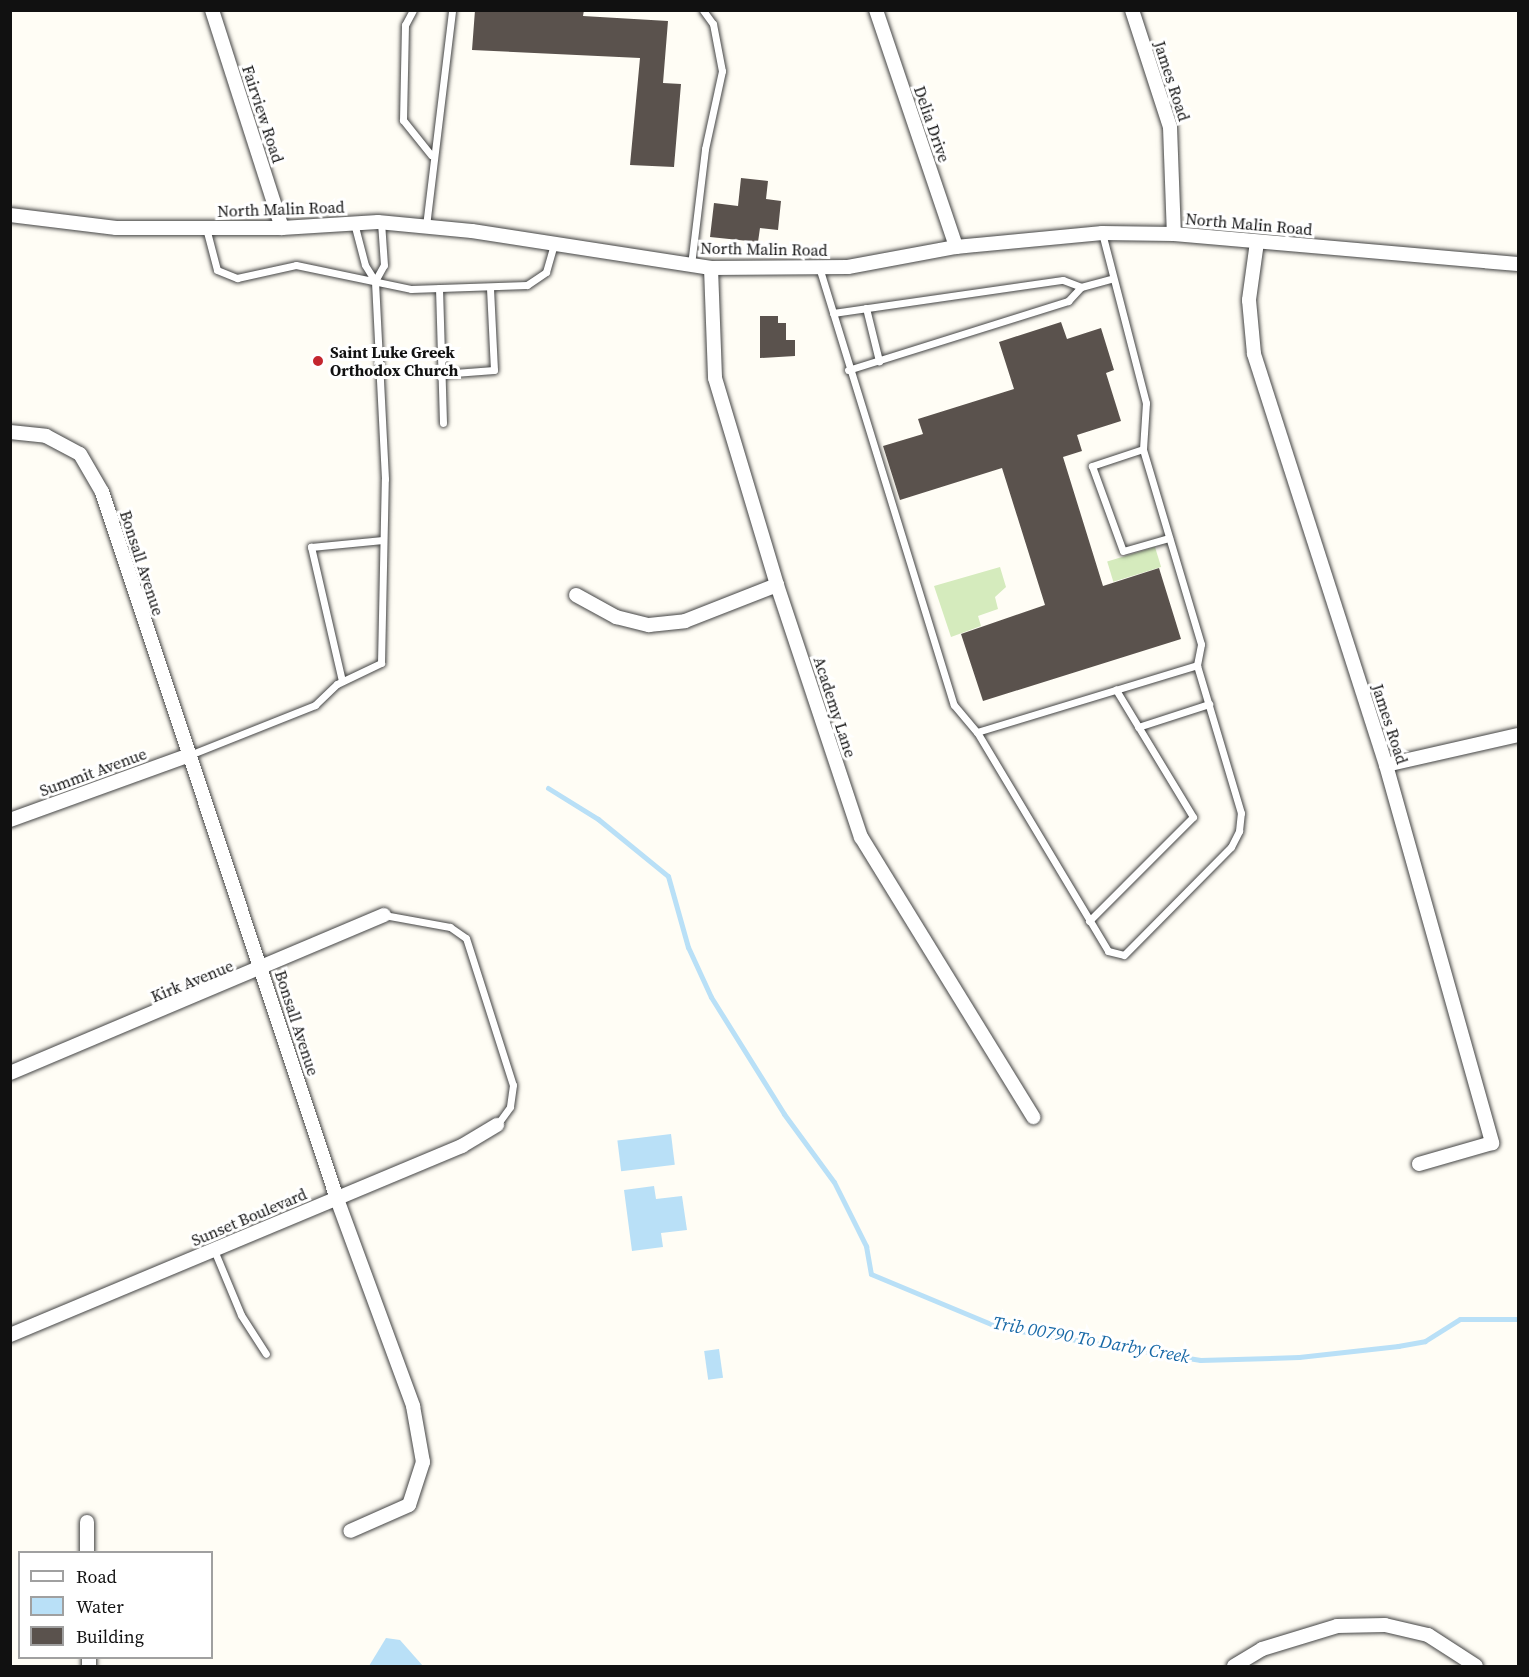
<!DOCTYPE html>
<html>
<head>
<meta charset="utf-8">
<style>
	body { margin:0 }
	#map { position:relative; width:1529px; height:1677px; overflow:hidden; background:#fffdf5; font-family:"Source Serif 4",serif }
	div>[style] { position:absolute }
	.green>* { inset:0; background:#d5ebbd; transform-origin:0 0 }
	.water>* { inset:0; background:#b9e0f7; transform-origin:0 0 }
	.stream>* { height:5px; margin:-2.5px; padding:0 2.5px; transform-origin:2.5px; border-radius:2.5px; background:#b9e0f7 }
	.building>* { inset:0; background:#5a524d }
	.roads { filter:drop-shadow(0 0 2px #444) drop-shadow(0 0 2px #444) }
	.service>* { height:7px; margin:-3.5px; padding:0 3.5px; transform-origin:3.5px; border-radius:3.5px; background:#fff }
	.minor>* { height:14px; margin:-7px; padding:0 7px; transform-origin:7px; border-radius:7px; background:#fff }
	.dots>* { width:16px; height:16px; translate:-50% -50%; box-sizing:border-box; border:3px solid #fff; border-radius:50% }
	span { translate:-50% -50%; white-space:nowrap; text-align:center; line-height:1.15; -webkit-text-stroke:6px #fff; paint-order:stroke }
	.street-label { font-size:16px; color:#111 }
	.poi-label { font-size:16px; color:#111; font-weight:700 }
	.left { translate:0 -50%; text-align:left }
	.water-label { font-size:18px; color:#1768a6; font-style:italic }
	.frame { position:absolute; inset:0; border:12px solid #111; pointer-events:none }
	.legend { position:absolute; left:18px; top:1551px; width:195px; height:108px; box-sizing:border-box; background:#fff; border:2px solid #a0a0a0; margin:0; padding:8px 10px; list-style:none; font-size:18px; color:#111 }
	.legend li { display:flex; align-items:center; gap:12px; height:30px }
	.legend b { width:30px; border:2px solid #a0a0a0 }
</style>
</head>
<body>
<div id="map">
	<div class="green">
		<div style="left:1155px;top:547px;width:21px;height:50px;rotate:73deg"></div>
		<div style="clip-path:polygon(1000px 567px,1006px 587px,995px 597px,998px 609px,978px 616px,981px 626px,951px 637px,934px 586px)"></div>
	</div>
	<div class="water">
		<div style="left:671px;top:1134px;width:31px;height:54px;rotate:83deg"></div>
		<div style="clip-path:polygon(654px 1186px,656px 1199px,682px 1196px,687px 1230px,661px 1233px,663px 1247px,632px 1251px,624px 1190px)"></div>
		<div style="left:719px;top:1349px;width:29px;height:15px;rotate:82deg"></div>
		<div style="clip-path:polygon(386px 1638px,400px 1640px,423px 1666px,369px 1666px)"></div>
	</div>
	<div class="stream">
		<div style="left:548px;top:788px;width:59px;rotate:31.8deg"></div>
		<div style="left:598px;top:819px;width:90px;rotate:39.2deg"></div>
		<div style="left:668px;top:876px;width:74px;rotate:74.3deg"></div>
		<div style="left:688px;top:947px;width:55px;rotate:65.3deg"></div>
		<div style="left:711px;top:997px;width:138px;rotate:58deg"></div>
		<div style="left:784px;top:1114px;width:84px;rotate:53.7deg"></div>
		<div style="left:834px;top:1182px;width:72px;rotate:63.4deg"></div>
		<div style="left:866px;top:1246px;width:28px;rotate:80deg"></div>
		<div style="left:871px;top:1274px;width:141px;rotate:22.6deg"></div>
		<div style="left:1001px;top:1328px;width:202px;rotate:9.1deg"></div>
		<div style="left:1200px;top:1360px;width:99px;rotate:-1.7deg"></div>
		<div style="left:1299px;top:1357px;width:100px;rotate:-6.3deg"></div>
		<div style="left:1398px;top:1346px;width:27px;rotate:-10deg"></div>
		<div style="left:1425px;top:1341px;width:41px;rotate:-32.2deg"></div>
		<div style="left:1460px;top:1319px;width:58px"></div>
	</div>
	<div class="building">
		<div style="clip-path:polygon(475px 10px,584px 10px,583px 16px,668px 21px,663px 83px,681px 84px,674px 167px,630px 165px,640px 58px,472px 50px)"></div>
		<div style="clip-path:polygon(741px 178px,768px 181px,766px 199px,781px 201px,778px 230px,760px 228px,758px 242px,710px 237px,714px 203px,738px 206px)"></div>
		<div style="clip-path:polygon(760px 316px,778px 316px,778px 323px,786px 323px,786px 340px,795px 340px,795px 356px,760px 358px)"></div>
		<div style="clip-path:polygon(1061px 322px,1067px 339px,1101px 328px,1114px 370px,1106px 373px,1121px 421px,1077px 435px,1082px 451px,1063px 457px,1103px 586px,1159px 568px,1181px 639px,983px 701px,961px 634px,1045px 605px,1002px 468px,900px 500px,883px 446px,923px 434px,918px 419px,1014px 389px,999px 342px)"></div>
	</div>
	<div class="roads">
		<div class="service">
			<div style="left:413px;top:10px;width:17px;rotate:118deg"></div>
			<div style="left:405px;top:25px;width:95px;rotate:91.2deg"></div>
			<div style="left:403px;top:120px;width:45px;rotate:51.3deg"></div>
			<div style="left:354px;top:223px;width:43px;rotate:75.3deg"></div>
			<div style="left:365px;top:265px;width:19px;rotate:58deg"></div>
			<div style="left:375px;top:281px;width:18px;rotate:-61deg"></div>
			<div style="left:384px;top:265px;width:43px;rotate:-94deg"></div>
			<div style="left:426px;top:226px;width:218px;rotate:-83.1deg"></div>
			<div style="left:206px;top:228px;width:43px;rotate:75.3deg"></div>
			<div style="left:217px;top:270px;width:22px;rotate:22deg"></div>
			<div style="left:237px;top:278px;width:60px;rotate:-12.4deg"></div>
			<div style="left:296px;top:265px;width:117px;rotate:11.8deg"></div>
			<div style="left:411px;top:289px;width:116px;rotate:-2deg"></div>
			<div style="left:527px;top:285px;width:23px;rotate:-34deg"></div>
			<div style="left:546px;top:272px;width:29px;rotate:-74deg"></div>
			<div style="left:691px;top:265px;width:117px;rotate:-83.1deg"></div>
			<div style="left:705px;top:149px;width:80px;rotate:-77.7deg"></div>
			<div style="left:722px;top:71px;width:48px;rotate:-100.8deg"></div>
			<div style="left:713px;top:24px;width:17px;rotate:-126deg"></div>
			<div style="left:819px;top:267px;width:458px;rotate:72.9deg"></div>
			<div style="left:954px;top:705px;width:35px;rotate:50deg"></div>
			<div style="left:977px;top:732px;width:255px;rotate:59.1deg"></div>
			<div style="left:1108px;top:951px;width:16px;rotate:14deg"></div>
			<div style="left:1124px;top:955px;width:152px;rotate:-45.3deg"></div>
			<div style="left:1231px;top:847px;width:18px;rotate:-63deg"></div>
			<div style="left:1239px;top:831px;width:18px;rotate:-84deg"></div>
			<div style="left:1241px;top:813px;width:154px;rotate:-106.6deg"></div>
			<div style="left:1197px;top:665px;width:21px;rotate:-79deg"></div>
			<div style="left:1201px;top:644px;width:203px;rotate:-106.6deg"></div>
			<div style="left:1143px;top:449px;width:46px;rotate:-86.3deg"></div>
			<div style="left:1146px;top:403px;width:176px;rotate:-104.5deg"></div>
			<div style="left:439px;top:288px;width:135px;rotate:88.3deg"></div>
			<div style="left:866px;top:308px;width:55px;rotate:76.2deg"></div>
			<div style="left:833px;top:313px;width:232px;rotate:-8.2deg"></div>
			<div style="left:1063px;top:280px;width:19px;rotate:21deg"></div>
			<div style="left:848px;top:370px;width:231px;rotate:-17.4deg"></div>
			<div style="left:1068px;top:301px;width:19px;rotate:-47deg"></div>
			<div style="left:1081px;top:287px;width:31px;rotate:-15deg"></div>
			<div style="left:441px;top:374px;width:53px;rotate:-4.3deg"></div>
			<div style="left:494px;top:370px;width:83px;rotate:-92.8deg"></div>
			<div style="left:1143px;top:449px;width:54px;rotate:161.6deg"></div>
			<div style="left:1092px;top:466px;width:90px;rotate:70deg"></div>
			<div style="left:1123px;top:551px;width:48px;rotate:-15.8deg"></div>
			<div style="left:342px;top:681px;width:138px;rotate:-103deg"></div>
			<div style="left:311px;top:547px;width:72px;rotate:-5.6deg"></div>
			<div style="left:1138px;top:727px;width:75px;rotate:-17.9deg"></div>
			<div style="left:977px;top:732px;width:230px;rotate:-16.9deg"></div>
			<div style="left:187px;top:756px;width:138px;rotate:-21.7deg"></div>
			<div style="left:315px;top:705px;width:30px;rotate:-44deg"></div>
			<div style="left:337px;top:684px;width:49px;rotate:-25.5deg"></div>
			<div style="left:381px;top:663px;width:184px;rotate:-88.8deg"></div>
			<div style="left:385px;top:479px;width:198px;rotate:-92.9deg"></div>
			<div style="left:384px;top:915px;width:67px;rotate:10.3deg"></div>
			<div style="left:450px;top:927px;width:19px;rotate:35deg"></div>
			<div style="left:466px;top:938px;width:154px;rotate:72.3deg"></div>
			<div style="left:513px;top:1085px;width:22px;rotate:98deg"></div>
			<div style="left:510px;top:1107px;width:22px;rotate:126deg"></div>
			<div style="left:1089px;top:921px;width:147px;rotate:-45deg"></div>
			<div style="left:1193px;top:817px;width:149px;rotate:-121.2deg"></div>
			<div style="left:214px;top:1250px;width:70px;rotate:67.4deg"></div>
			<div style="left:241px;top:1315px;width:46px;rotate:57.3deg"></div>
		</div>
		<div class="minor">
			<div style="left:212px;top:10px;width:229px;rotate:72.2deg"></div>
			<div style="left:876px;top:10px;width:250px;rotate:71.3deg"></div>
			<div style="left:1132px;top:10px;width:123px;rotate:72deg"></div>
			<div style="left:1170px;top:127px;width:107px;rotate:87.9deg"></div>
			<div style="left:10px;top:215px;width:107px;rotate:7deg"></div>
			<div style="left:116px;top:228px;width:166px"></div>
			<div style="left:282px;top:228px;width:96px;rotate:-3.6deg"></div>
			<div style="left:378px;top:222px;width:94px;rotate:5.5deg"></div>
			<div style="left:472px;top:231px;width:242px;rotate:8.8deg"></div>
			<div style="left:711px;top:268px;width:137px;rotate:-0.4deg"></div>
			<div style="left:848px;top:267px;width:110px;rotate:-10.5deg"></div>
			<div style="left:956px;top:247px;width:147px;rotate:-5.5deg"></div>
			<div style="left:1102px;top:233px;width:72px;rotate:0.8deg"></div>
			<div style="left:1174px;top:234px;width:345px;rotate:5deg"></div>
			<div style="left:1257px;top:242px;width:59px;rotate:97.9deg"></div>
			<div style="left:1249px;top:300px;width:54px;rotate:84.7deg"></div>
			<div style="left:1254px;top:354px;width:432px;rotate:72.2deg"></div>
			<div style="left:1386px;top:765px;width:393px;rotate:74.3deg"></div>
			<div style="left:1492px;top:1143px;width:76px;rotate:164deg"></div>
			<div style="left:711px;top:268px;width:110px;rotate:87.9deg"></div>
			<div style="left:715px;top:378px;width:216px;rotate:73.3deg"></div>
			<div style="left:777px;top:585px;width:266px;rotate:71.6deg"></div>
			<div style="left:861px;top:837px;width:329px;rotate:58.4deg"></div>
			<div style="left:10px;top:432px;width:36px;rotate:6deg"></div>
			<div style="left:46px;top:436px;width:38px;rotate:28deg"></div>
			<div style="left:80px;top:454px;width:44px;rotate:59.9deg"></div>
			<div style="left:102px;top:492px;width:745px;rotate:71.61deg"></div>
			<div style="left:337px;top:1199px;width:221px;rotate:69.8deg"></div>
			<div style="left:413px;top:1406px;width:57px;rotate:79.9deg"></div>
			<div style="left:423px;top:1462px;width:45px;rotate:108deg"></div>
			<div style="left:409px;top:1505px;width:64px;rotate:156.2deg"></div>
			<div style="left:576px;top:595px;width:46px;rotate:28.8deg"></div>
			<div style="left:616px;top:617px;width:34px;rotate:14deg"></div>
			<div style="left:649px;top:625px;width:36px;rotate:-6deg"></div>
			<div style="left:685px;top:621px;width:99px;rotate:-21.4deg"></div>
			<div style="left:1386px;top:765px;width:135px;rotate:-12.8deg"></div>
			<div style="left:10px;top:820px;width:188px;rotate:-19.9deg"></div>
			<div style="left:10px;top:1073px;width:406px;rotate:-22.9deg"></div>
			<div style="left:10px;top:1335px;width:490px;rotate:-22.7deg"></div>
			<div style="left:462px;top:1146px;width:41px;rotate:-31deg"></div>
			<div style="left:87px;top:1522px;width:30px;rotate:90deg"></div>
			<div style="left:89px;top:1658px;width:8px;rotate:90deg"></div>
			<div style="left:1234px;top:1666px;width:33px;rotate:-31deg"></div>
			<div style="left:1262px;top:1649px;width:78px;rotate:-17deg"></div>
			<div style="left:1337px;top:1626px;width:48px;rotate:-1.2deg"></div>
			<div style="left:1385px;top:1625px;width:44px;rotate:13.1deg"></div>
			<div style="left:1428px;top:1635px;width:57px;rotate:32.9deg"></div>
		</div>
	</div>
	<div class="dots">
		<div style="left:318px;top:361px;background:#c4262e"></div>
	</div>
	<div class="street-label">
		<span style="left:1172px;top:81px;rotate:72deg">James Road</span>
		<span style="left:263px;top:114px;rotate:72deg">Fairview Road</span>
		<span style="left:932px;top:124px;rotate:71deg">Delia Drive</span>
		<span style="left:281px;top:209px;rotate:-2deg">North Malin Road</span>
		<span style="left:1249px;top:224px;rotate:5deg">North Malin Road</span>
		<span style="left:764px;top:249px;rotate:1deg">North Malin Road</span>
		<span style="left:142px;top:563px;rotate:72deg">Bonsall Avenue</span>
		<span style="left:835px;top:707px;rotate:72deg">Academy Lane</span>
		<span style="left:1390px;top:724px;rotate:72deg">James Road</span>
		<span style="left:93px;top:772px;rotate:-20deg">Summit Avenue</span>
		<span style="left:192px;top:981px;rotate:-22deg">Kirk Avenue</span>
		<span style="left:297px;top:1023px;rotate:72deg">Bonsall Avenue</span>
		<span style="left:249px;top:1217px;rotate:-23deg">Sunset Boulevard</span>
	</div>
	<div class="poi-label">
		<span class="left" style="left:330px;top:361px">Saint Luke Greek<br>Orthodox Church</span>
	</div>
	<div class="water-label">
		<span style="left:1091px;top:1340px;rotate:10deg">Trib 00790 To Darby Creek</span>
	</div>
	<div class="frame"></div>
	<ul class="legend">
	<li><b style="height:8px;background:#fff"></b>Road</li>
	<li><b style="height:16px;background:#b9e0f7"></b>Water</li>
	<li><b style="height:16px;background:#5a524d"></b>Building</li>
	</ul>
</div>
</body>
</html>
